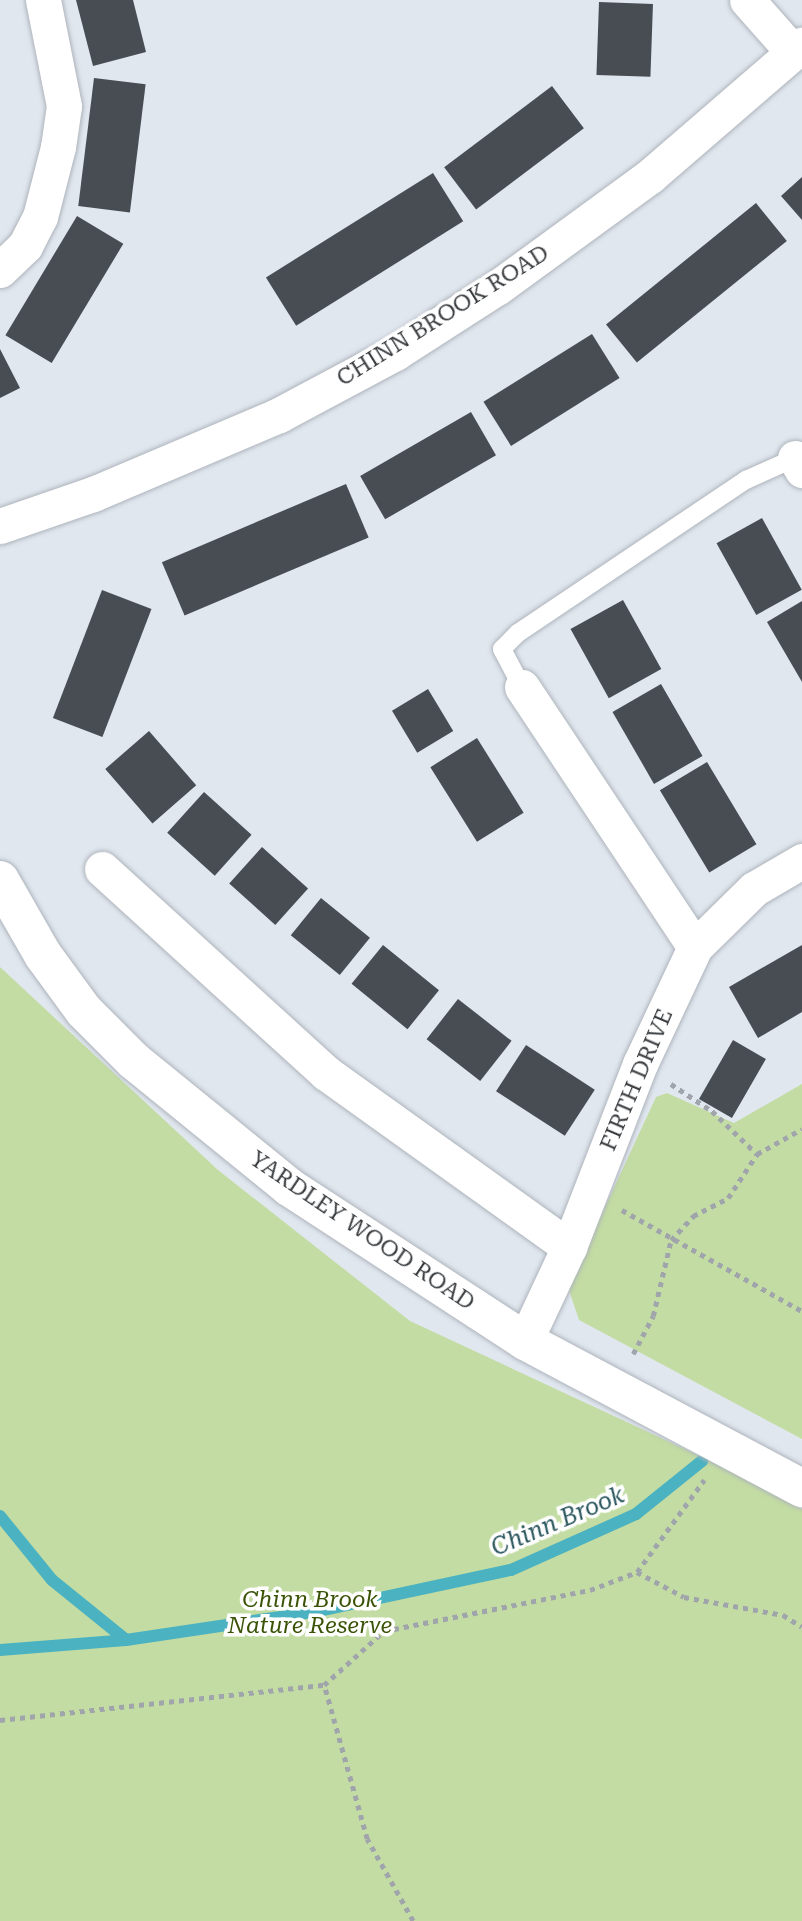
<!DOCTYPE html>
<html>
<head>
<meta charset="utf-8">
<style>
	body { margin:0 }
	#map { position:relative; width:802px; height:1921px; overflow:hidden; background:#e1e7ef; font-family:"Roboto Serif",serif }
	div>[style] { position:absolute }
	.green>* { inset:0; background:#c3dca3 }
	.stream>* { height:12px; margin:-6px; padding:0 6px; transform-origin:6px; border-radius:6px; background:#4bb2c1 }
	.building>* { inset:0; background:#484d54; transform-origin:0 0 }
	.path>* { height:4.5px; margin-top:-2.25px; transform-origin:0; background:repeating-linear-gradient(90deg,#a0a5ab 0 5px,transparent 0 10px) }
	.roads { filter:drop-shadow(0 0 2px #aeb4bb) drop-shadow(0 0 2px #aeb4bb) }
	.service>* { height:18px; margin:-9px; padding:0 9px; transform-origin:9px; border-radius:9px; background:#fff }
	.minor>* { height:35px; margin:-17.5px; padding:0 17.5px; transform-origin:17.5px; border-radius:17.5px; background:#fff }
	.tertiary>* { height:38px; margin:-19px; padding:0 19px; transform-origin:19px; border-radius:19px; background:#fff }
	span { translate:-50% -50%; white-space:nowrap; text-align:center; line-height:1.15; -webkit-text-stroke:7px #fff; paint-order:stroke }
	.street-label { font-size:23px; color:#393c3f }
	.park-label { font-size:23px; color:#3a5306; font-style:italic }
	.water-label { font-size:24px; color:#28555c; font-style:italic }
</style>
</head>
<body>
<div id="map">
	<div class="green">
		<div style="clip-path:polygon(0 967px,218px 1170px,410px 1321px,717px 1464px,802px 1509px,802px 1921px,0 1921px)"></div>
		<div style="clip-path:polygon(802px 1084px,802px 1439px,579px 1320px,568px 1287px,656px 1097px,667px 1093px,734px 1123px)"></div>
	</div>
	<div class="stream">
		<div style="left:0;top:1516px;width:82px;rotate:50.9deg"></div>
		<div style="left:52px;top:1580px;width:95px;rotate:39deg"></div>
		<div style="left:0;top:1650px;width:126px;rotate:-4.5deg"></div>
		<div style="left:126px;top:1640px;width:195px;rotate:-8.5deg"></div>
		<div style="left:319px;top:1611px;width:196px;rotate:-12.1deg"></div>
		<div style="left:511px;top:1570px;width:137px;rotate:-24.1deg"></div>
		<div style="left:636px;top:1514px;width:85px;rotate:-38.8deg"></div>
	</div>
	<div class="building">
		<div style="clip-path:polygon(76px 0,133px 0,146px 52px,93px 66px)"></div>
		<div style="left:599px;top:2px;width:54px;height:73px;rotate:2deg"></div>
		<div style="left:94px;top:78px;width:52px;height:129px;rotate:7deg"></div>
		<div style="left:552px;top:86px;width:53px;height:135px;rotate:53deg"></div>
		<div style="left:433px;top:173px;width:57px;height:197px;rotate:58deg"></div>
		<div style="clip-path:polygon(802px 177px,802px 220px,781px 196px)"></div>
		<div style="left:756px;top:203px;width:49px;height:193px;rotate:51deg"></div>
		<div style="left:77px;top:216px;width:54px;height:139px;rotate:31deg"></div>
		<div style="left:592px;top:334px;width:52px;height:128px;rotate:58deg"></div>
		<div style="clip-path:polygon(0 349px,20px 388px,0 398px)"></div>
		<div style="left:471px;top:412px;width:50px;height:128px;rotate:60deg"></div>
		<div style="left:346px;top:484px;width:58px;height:200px;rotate:67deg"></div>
		<div style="left:762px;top:518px;width:82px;height:52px;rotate:61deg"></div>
		<div style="left:102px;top:590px;width:53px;height:137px;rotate:21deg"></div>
		<div style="left:623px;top:600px;width:79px;height:60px;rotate:61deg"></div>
		<div style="clip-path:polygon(802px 601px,802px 682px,767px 622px)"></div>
		<div style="left:661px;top:684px;width:83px;height:56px;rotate:60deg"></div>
		<div style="left:428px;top:689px;width:49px;height:42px;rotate:59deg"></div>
		<div style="left:149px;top:731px;width:72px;height:58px;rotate:49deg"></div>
		<div style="left:477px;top:738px;width:88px;height:55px;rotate:58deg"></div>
		<div style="left:707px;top:762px;width:96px;height:55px;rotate:59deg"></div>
		<div style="left:204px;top:792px;width:64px;height:55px;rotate:42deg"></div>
		<div style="left:262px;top:847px;width:62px;height:49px;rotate:42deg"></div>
		<div style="left:321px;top:898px;width:63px;height:48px;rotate:39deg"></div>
		<div style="left:383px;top:945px;width:72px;height:50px;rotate:39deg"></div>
		<div style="clip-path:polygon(802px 945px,802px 1012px,758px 1038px,729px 987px)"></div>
		<div style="left:458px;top:999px;width:68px;height:51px;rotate:38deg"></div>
		<div style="left:733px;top:1040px;width:38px;height:68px;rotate:30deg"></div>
		<div style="left:526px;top:1045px;width:82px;height:55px;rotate:33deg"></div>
	</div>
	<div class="path">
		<div style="left:671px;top:1084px;width:49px;rotate:33.4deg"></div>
		<div style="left:712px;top:1111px;width:62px;rotate:43.7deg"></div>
		<div style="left:622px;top:1210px;width:206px;rotate:29.3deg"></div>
		<div style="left:633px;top:1354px;width:43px;rotate:-62.2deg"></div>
		<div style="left:653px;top:1316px;width:78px;rotate:-76.7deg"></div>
		<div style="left:671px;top:1240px;width:33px;rotate:-47deg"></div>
		<div style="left:693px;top:1216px;width:39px;rotate:-27deg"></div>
		<div style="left:728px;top:1198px;width:53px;rotate:-56.6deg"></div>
		<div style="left:757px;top:1154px;width:51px;rotate:-29.1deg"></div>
		<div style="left:637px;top:1572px;width:114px;rotate:-53.9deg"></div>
		<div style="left:0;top:1720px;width:326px;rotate:-6.2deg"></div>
		<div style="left:413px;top:1921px;width:94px;rotate:-119.3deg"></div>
		<div style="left:367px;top:1839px;width:160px;rotate:-105.6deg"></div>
		<div style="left:324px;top:1685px;width:81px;rotate:-42deg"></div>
		<div style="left:384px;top:1631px;width:210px;rotate:-11.3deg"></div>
		<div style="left:590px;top:1590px;width:50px;rotate:-21deg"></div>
		<div style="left:637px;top:1572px;width:53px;rotate:28deg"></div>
		<div style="left:684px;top:1597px;width:101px;rotate:10.3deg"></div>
		<div style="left:783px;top:1615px;width:22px;rotate:32deg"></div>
	</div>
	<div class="roads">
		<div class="service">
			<div style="left:522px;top:687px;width:43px;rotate:-117.8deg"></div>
			<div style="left:502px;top:649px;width:23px;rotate:-45deg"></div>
			<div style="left:518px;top:633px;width:275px;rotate:-33.9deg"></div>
			<div style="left:746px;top:480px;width:54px;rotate:-24.2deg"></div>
			<div style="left:795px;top:458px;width:7px;rotate:-45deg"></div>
		</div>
		<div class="minor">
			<div style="left:747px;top:0;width:69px;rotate:48.5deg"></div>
			<div style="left:0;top:270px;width:35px;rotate:-44deg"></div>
			<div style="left:25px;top:246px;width:33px;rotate:-63deg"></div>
			<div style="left:40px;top:217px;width:72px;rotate:-75.6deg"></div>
			<div style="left:58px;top:147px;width:41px;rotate:-81.7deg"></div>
			<div style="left:64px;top:106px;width:108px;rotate:-101.2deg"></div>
			<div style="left:795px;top:458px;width:14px;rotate:60deg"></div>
			<div style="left:0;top:526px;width:98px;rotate:-19deg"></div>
			<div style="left:93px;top:494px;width:202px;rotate:-23deg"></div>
			<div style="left:279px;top:415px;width:132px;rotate:-28.1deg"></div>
			<div style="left:395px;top:353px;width:122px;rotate:-32.7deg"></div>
			<div style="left:498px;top:287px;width:188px;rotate:-36.1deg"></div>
			<div style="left:650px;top:176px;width:201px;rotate:-40.8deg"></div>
			<div style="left:522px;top:687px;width:312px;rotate:56.4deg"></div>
			<div style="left:102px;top:869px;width:303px;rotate:42.3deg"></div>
			<div style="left:326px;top:1073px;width:299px;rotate:35.6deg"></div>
			<div style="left:525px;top:1341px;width:104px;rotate:-64.9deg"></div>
			<div style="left:569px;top:1247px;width:196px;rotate:-68.8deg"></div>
			<div style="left:640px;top:1064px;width:129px;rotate:-64.8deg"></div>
			<div style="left:695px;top:947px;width:83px;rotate:-44.5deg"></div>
			<div style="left:754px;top:889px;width:56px;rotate:-30.3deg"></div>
		</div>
		<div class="tertiary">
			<div style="left:0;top:880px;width:86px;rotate:60.2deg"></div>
			<div style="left:43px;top:955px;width:69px;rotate:53.8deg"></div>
			<div style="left:84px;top:1011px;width:71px;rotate:45deg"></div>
			<div style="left:134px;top:1061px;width:200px;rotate:39.1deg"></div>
			<div style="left:289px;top:1187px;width:282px;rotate:33.1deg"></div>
			<div style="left:525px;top:1341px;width:314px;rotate:28deg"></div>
		</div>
	</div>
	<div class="street-label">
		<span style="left:443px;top:316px;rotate:-32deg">CHINN BROOK ROAD</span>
		<span style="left:637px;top:1080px;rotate:-67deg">FIRTH DRIVE</span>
		<span style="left:362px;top:1231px;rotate:34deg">YARDLEY WOOD ROAD</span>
	</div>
	<div class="park-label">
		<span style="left:310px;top:1613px">Chinn Brook<br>Nature Reserve</span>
	</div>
	<div class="water-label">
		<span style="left:558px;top:1522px;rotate:-23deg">Chinn Brook</span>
	</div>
</div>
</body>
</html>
